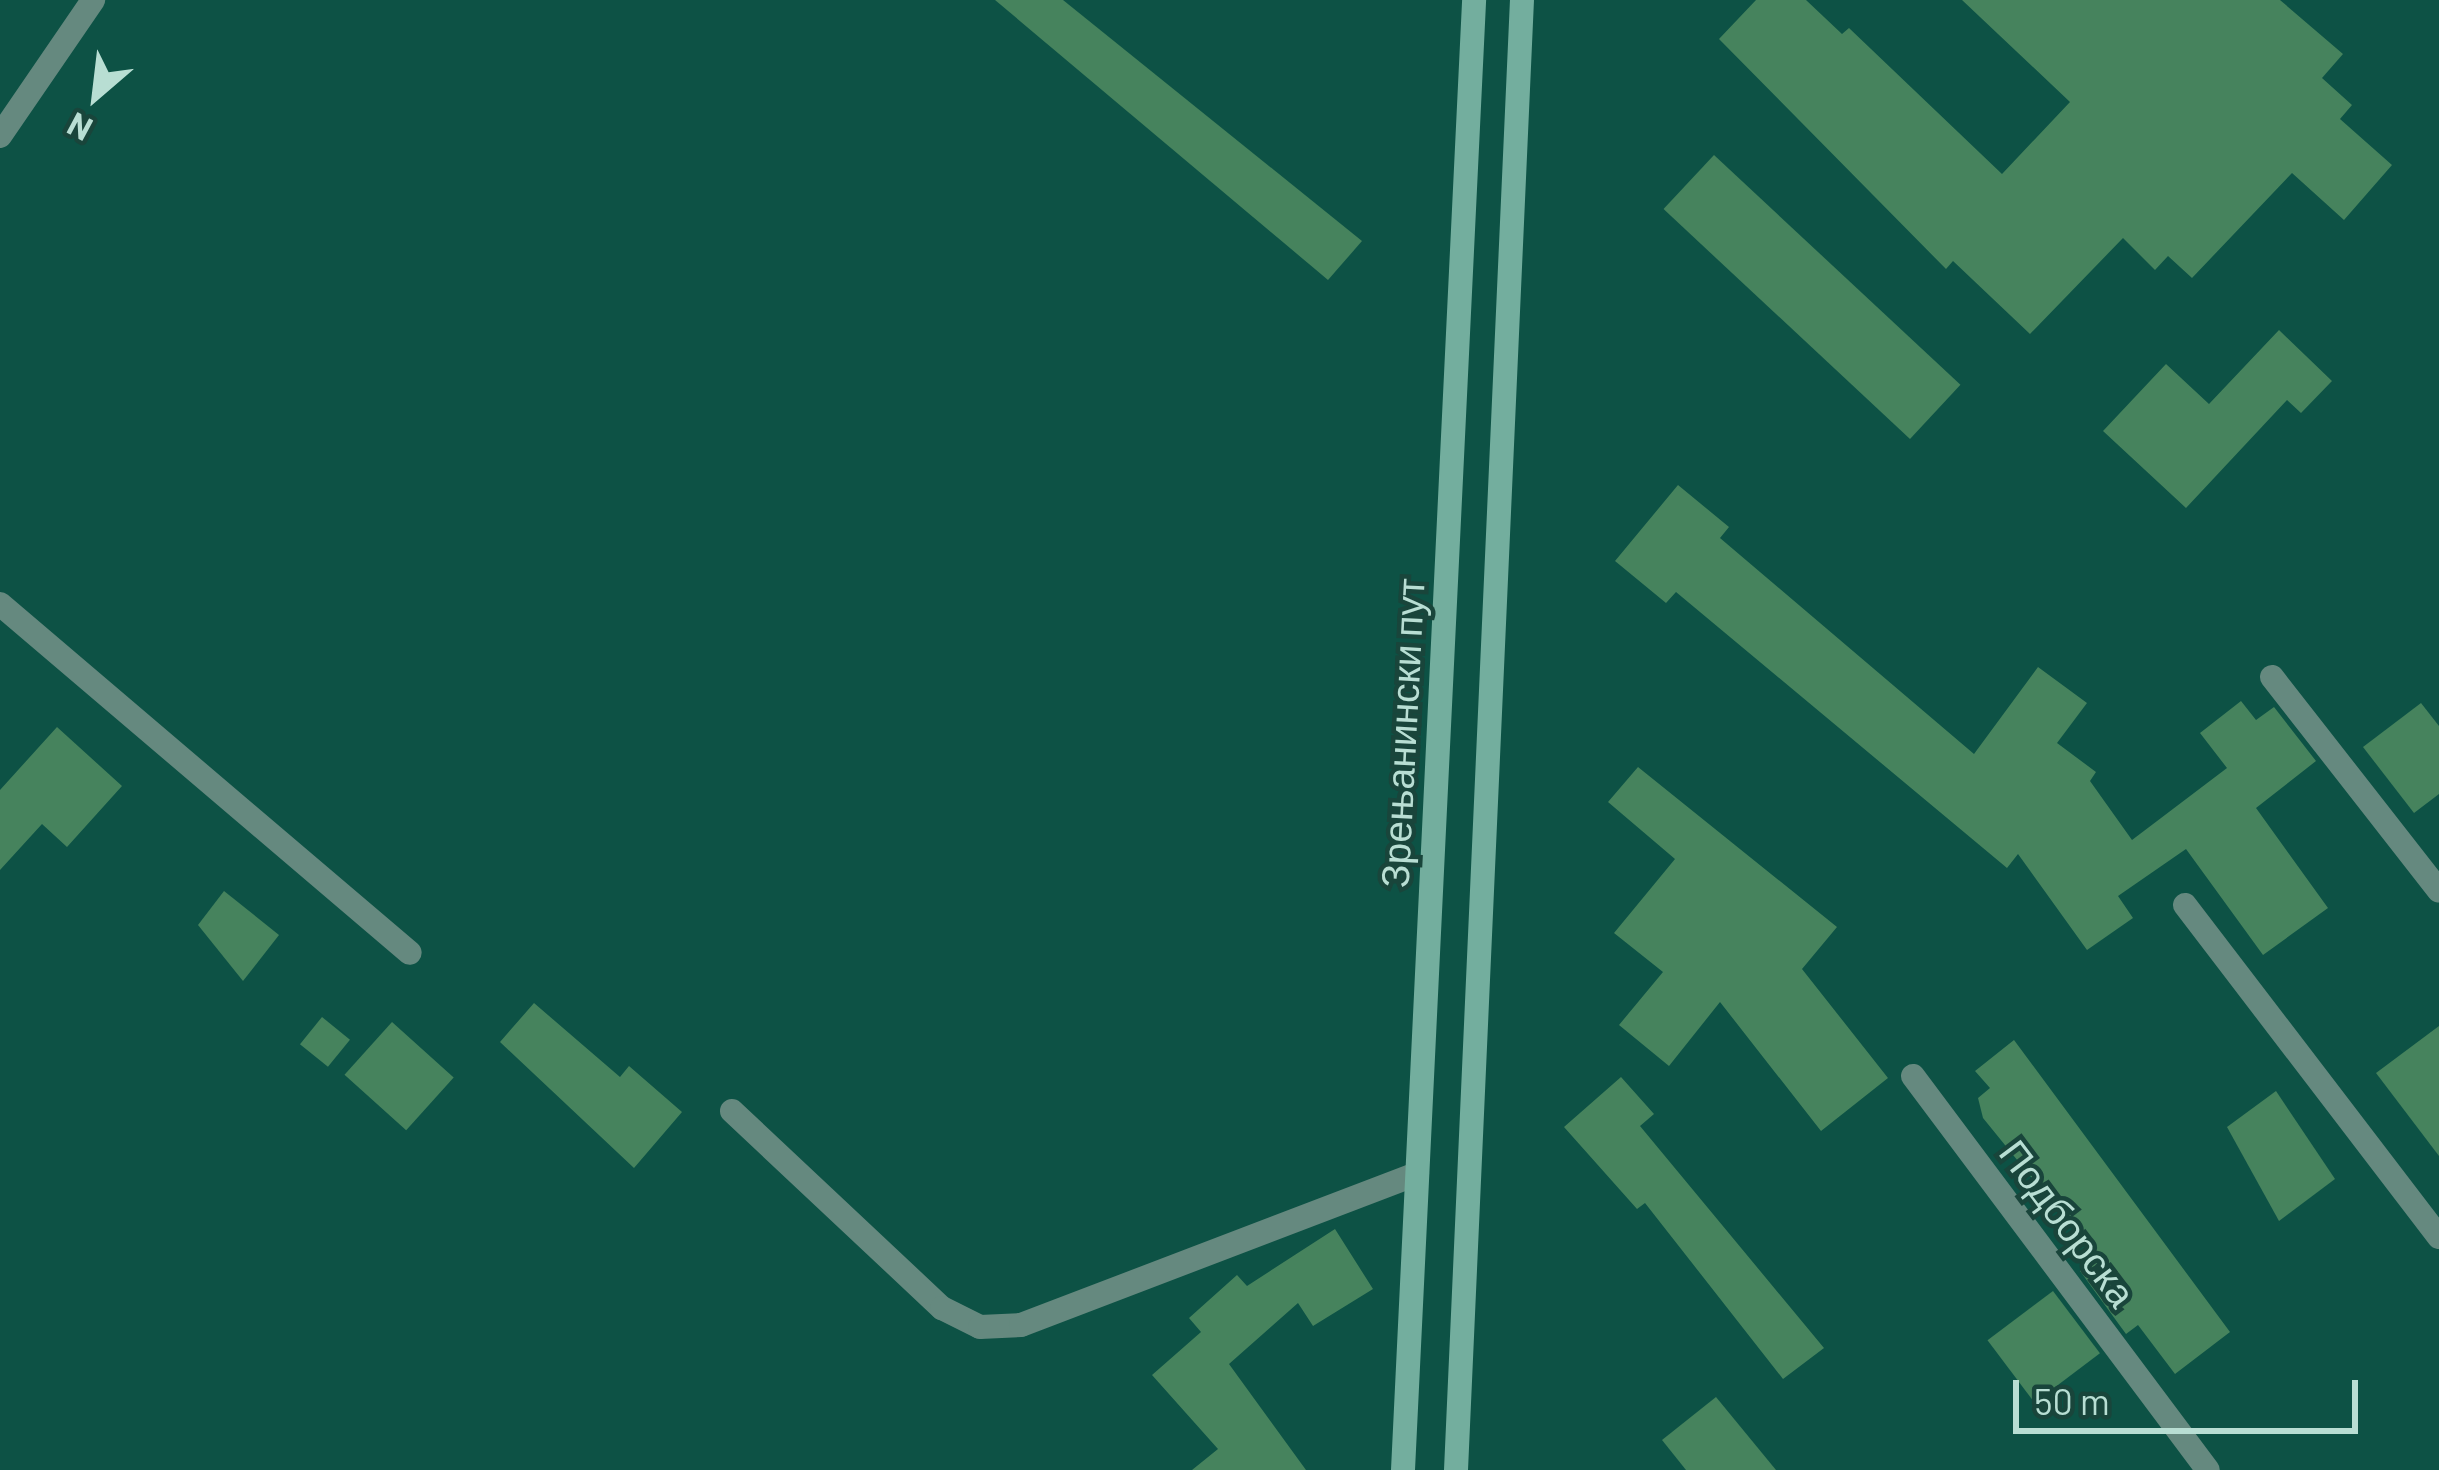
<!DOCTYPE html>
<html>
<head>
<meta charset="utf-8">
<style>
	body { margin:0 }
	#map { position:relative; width:2439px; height:1470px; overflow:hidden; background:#0d5245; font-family:Barlow,sans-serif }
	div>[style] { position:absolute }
	.building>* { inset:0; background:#46835d; transform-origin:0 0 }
	.street>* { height:24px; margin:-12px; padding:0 12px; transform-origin:12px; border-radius:12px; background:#65897f }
	.secondary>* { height:24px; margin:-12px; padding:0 12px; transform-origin:12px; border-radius:12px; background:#73ae9e }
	span { translate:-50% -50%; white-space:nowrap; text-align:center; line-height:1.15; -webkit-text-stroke:9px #19453b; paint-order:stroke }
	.street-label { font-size:39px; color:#b8ded3 }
	.north { position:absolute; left:36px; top:36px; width:120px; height:120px; -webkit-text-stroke:9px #19453b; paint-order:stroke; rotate:208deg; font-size:33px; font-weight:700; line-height:48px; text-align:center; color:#b8ded3 }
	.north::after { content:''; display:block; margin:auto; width:42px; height:54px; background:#b8ded3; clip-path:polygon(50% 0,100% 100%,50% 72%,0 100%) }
	.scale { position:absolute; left:2013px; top:1380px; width:345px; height:54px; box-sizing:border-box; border:6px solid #b8ded3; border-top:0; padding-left:15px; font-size:36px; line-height:42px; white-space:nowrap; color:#b8ded3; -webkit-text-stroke:9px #19453b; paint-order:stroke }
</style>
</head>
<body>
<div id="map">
	<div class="building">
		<div style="clip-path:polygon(995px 0,1063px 0,1362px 241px,1328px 280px)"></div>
		<div style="clip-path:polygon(1756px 0,1806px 0,1842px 34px,1849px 28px,2002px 174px,2070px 102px,1962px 0,2280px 0,2343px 54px,2322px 78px,2352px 105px,2340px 119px,2392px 165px,2344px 220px,2292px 173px,2192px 278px,2168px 256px,2155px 270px,2123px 238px,2030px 334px,1953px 261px,1946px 269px,1719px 39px)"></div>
		<div style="left:1714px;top:155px;width:337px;height:74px;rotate:43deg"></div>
		<div style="clip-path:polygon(2279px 330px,2332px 381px,2301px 413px,2287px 400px,2186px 508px,2103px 431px,2166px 364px,2209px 404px)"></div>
		<div style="clip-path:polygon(1678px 485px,1729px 527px,1720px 538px,1974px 754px,2038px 667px,2087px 703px,2057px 743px,2096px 772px,2090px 781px,2132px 840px,2227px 768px,2200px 733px,2241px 701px,2256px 720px,2274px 707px,2316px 761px,2256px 808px,2328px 908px,2263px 955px,2186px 849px,2118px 896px,2133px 918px,2087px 950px,2018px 854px,2007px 868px,1676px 592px,1666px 603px,1615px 561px)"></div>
		<div style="clip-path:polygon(2421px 703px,2439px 726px,2439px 794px,2414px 813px,2363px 747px)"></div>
		<div style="clip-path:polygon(57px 727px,122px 786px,67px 847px,42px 824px,0 870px,0 790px)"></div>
		<div style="clip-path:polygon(1638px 767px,1837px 927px,1802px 969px,1888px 1078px,1821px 1131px,1720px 1002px,1669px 1066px,1619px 1025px,1663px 972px,1614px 933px,1675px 859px,1608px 802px)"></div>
		<div style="clip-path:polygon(224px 891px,279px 935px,243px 981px,198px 925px)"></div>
		<div style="clip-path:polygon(534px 1003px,620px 1077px,629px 1066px,682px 1112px,634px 1168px,500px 1042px)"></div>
		<div style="left:322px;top:1017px;width:36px;height:35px;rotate:39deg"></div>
		<div style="left:392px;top:1022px;width:83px;height:71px;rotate:42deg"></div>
		<div style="clip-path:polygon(2439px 1026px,2439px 1156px,2376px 1073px)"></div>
		<div style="clip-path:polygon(2014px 1040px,2230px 1332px,2175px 1374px,2138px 1325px,2126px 1334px,2080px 1271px,2097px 1258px,1983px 1118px,1978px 1098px,1990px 1088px,1975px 1071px)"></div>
		<div style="clip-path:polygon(1621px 1077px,1654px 1114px,1640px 1126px,1824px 1348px,1783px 1379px,1645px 1203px,1637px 1209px,1564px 1127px)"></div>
		<div style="clip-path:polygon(2276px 1091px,2335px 1179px,2279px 1221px,2227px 1127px)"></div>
		<div style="clip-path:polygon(1335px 1229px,1373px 1289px,1313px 1326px,1298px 1303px,1229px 1364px,1306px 1470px,1192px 1470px,1218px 1449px,1152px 1375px,1201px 1332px,1189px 1318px,1237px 1275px,1247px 1286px)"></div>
		<div style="left:2053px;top:1291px;width:78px;height:82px;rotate:53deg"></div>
		<div style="clip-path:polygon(1716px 1397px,1776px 1470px,1686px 1470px,1662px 1440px)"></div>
	</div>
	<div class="street">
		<div style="left:0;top:136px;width:165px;rotate:-55.6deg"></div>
		<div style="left:0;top:604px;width:538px;rotate:40.41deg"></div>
		<div style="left:2272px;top:677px;width:271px;rotate:52deg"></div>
		<div style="left:2185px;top:905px;width:418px;rotate:52.6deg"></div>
		<div style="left:1913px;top:1076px;width:492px;rotate:53.2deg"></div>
		<div style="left:732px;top:1111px;width:288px;rotate:43.2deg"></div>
		<div style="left:942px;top:1308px;width:42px;rotate:26.6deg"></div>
		<div style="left:980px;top:1327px;width:41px;rotate:-2.8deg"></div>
		<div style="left:1021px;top:1325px;width:424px;rotate:-20.9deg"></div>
	</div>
	<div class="secondary">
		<div style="left:1403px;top:1470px;width:1472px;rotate:-87.23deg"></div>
		<div style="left:1456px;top:1470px;width:1471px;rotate:-87.43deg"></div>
	</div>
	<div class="street-label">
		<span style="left:1402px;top:733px;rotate:-87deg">Зрењанински пут</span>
		<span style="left:2068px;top:1223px;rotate:53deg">Подборска</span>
	</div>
	<div class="north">N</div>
	<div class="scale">50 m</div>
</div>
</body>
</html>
